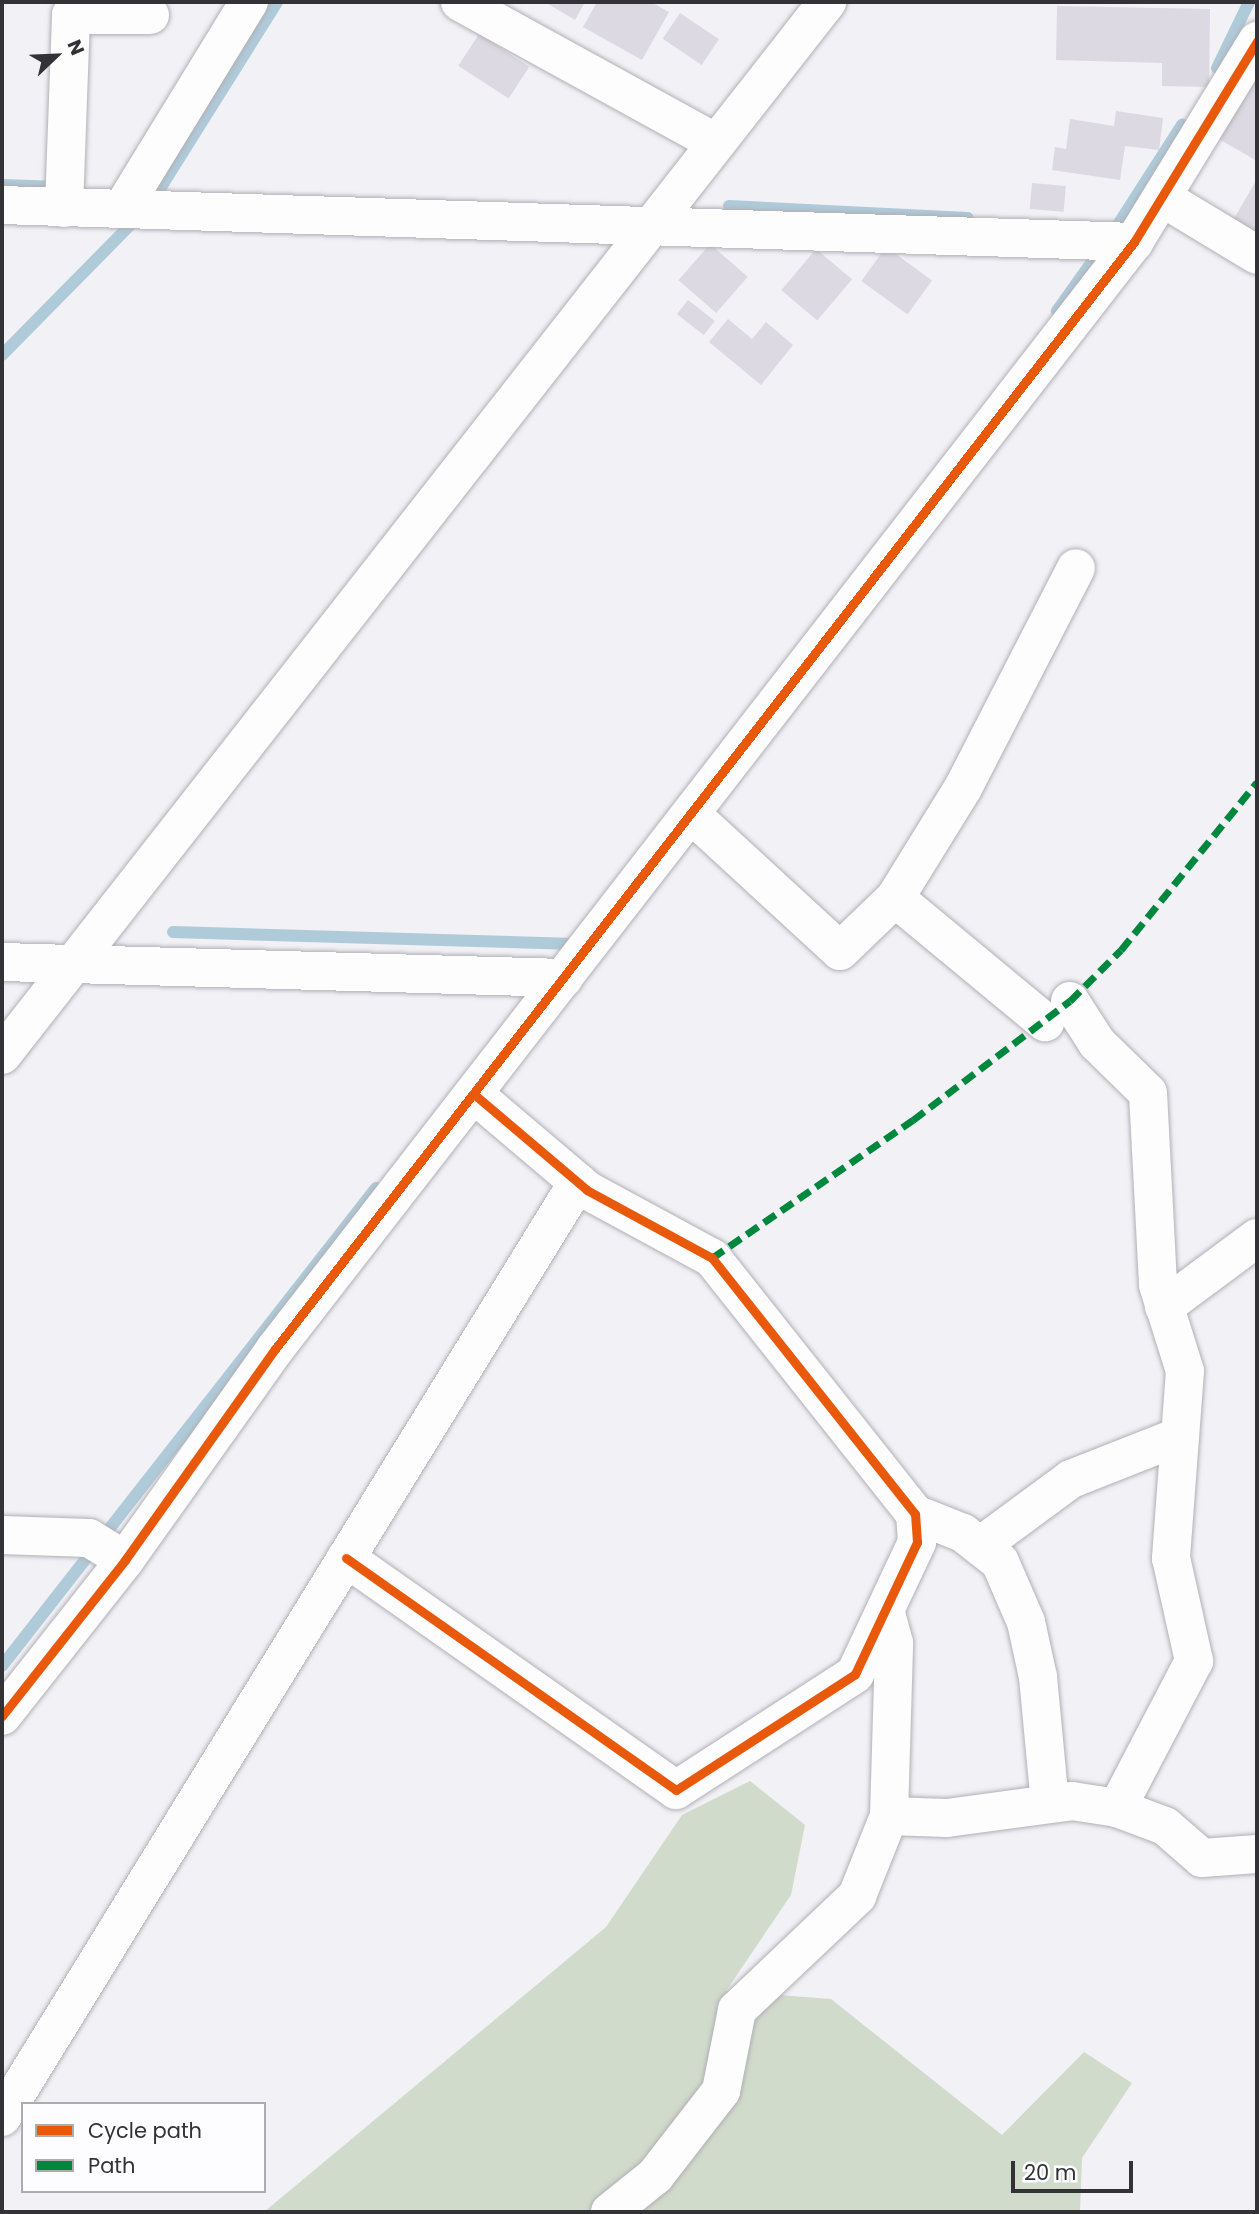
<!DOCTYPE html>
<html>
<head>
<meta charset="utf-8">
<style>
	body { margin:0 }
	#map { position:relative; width:1259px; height:2214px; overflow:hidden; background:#f2f1f6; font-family:Poppins,sans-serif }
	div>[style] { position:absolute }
	.forest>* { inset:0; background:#d1dbcb }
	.stream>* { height:12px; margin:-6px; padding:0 6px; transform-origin:6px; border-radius:6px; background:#afcad9 }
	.building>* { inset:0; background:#dcd9e2; transform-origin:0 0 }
	.roads { filter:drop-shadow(0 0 2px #b1b0b5) drop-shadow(0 0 2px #b1b0b5) }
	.minor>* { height:38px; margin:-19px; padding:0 19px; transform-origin:19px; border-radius:19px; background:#fdfdfe }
	.tertiary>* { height:38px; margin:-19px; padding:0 19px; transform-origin:19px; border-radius:19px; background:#fdfdfe }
	.quiet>* { height:7px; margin-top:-3.5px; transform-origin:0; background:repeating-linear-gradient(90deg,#00873e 0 14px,transparent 0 21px) }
	.cycleway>* { height:9px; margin:-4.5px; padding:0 4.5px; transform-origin:4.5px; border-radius:4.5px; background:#e8590c }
	span { translate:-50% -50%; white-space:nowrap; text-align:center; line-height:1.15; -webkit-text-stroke:6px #fdfdff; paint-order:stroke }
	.frame { position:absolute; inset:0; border:4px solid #333236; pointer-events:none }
	.legend { position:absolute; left:21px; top:2102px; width:245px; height:91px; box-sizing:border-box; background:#fdfdff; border:2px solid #acacaf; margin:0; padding:9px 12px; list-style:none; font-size:21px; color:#333236 }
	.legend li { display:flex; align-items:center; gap:14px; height:35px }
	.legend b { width:35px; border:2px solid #acacaf }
	.north { position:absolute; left:21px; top:21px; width:70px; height:70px; -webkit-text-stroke:5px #fdfdff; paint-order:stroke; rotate:67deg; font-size:19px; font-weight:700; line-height:28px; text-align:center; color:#333236 }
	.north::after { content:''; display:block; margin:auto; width:24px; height:32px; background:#333236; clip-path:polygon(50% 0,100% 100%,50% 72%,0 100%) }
	.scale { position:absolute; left:1011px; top:2161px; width:122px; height:32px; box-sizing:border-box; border:4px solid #333236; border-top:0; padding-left:9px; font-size:21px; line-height:24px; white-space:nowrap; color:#333236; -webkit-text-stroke:5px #fdfdff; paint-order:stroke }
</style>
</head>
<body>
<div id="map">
	<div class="forest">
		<div style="clip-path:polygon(750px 1781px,805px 1825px,791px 1895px,726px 1991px,831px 1999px,1002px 2135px,1084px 2052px,1132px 2083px,1082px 2158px,1080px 2212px,264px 2212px,606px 1927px,682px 1815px)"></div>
	</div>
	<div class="stream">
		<div style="left:1217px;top:68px;width:73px;rotate:-64.1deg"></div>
		<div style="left:2px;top:185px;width:59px;rotate:1.9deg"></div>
		<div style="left:151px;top:203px;width:237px;rotate:-57.9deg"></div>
		<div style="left:729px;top:206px;width:239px;rotate:2.9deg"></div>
		<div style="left:1112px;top:234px;width:130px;rotate:-57.3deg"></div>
		<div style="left:1057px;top:311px;width:76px;rotate:-54.6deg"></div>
		<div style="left:2px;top:355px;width:195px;rotate:-45.4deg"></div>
		<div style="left:173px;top:932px;width:394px;rotate:1.7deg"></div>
		<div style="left:2px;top:1666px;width:607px;rotate:-51.96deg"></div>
	</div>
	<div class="building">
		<div style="clip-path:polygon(545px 2px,585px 2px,575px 20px)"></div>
		<div style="clip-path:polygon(597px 2px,651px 2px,669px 12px,642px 60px,583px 27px)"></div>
		<div style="clip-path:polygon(1057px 6px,1210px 9px,1209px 87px,1162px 86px,1162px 63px,1056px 60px)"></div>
		<div style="left:680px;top:13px;width:47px;height:31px;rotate:34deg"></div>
		<div style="left:479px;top:34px;width:60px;height:38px;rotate:33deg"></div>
		<div style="clip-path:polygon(1257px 69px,1257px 161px,1217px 138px)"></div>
		<div style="clip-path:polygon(1116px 111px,1163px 118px,1159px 150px,1125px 146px,1120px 180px,1052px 170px,1055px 147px,1066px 149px,1070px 119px,1114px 126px)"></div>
		<div style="clip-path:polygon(1257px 179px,1257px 236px,1232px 222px)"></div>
		<div style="left:1032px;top:183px;width:34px;height:26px;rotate:5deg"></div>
		<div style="left:710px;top:244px;width:50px;height:48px;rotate:41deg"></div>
		<div style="left:886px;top:247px;width:57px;height:42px;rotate:36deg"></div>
		<div style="left:816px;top:249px;width:47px;height:54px;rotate:40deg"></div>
		<div style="left:688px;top:300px;width:34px;height:18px;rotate:38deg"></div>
		<div style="clip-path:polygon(728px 319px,752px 339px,766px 322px,793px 345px,761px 385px,709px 342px)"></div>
	</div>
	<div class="roads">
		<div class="minor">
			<div style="left:460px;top:2px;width:292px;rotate:28.8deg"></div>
			<div style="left:1163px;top:198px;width:110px;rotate:31.2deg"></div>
			<div style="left:2px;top:205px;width:1133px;rotate:1.87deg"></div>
			<div style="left:64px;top:208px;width:193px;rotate:-87.9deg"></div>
			<div style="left:71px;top:15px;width:79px"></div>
			<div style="left:122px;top:209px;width:243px;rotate:-58.5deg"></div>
			<div style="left:691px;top:814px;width:202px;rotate:42.6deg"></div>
			<div style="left:840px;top:951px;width:76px;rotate:-43.9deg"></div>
			<div style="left:895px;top:898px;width:129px;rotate:-58.3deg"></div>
			<div style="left:963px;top:788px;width:247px;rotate:-62.8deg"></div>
			<div style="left:895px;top:898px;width:195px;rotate:39.6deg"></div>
			<div style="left:2px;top:962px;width:562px;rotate:1.63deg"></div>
			<div style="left:1070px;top:1001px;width:50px;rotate:57.3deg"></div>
			<div style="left:1097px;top:1043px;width:71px;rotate:44.4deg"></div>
			<div style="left:1148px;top:1093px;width:192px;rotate:87deg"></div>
			<div style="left:1158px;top:1285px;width:90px;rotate:72.6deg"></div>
			<div style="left:1185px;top:1371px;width:188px;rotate:94.3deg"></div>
			<div style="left:1171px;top:1558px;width:106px;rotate:77.4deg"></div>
			<div style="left:1194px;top:1661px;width:166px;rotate:117.6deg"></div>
			<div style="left:1164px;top:1307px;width:116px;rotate:-36.6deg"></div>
			<div style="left:915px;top:1514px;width:52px;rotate:21.6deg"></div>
			<div style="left:963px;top:1533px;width:47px;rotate:38.1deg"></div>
			<div style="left:1000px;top:1562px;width:65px;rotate:66.6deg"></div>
			<div style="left:1026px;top:1622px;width:56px;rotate:77.7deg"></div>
			<div style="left:1038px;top:1677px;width:127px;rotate:84.6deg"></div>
			<div style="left:2px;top:1535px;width:87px;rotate:2deg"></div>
			<div style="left:89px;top:1538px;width:42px;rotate:31.4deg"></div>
			<div style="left:980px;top:1546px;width:113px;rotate:-36.4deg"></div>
			<div style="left:1071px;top:1479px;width:117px;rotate:-21.5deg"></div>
			<div style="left:346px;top:1558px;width:403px;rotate:35.1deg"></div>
			<div style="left:676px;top:1790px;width:213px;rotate:-32.9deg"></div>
			<div style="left:855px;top:1674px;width:146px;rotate:-64.8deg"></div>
			<div style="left:917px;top:1542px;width:28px;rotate:-94deg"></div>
			<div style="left:915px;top:1514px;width:327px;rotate:-128.4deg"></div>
			<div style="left:712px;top:1258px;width:142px;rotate:-151.5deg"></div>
			<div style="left:587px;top:1190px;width:148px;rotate:-139.7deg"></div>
			<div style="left:2px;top:1716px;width:199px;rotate:-51.7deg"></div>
			<div style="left:125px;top:1560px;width:259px;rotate:-54.6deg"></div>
			<div style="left:275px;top:1349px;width:1401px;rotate:-52.19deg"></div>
			<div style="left:1134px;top:242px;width:236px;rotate:-58.5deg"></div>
			<div style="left:889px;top:1816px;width:58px;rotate:2deg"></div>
			<div style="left:947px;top:1818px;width:126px;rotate:-7.7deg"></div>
			<div style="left:1072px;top:1801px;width:46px;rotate:8.8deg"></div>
			<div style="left:1117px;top:1808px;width:51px;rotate:20.6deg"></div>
			<div style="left:1165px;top:1826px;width:49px;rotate:40.9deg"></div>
			<div style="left:1202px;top:1858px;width:55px;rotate:-4.2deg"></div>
			<div style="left:2px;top:2117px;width:1098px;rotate:-58.37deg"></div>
			<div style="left:610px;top:2212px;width:58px;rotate:-38.7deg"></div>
			<div style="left:655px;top:2176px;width:108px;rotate:-52.2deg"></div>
			<div style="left:721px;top:2091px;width:83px;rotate:-78.8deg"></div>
			<div style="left:737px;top:2010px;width:166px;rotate:-43.5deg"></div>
			<div style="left:857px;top:1896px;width:86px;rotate:-68.2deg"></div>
			<div style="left:889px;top:1816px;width:173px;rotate:-88.3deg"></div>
			<div style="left:894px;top:1643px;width:34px;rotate:-105deg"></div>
		</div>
		<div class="tertiary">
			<div style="left:2px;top:1055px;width:1338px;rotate:-51.92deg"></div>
		</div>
	</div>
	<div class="quiet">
		<div style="left:712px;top:1258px;width:244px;rotate:-34.5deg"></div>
		<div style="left:913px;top:1120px;width:197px;rotate:-37.2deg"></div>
		<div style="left:1070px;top:1001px;width:72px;rotate:-45deg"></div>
		<div style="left:1121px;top:950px;width:216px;rotate:-51deg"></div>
	</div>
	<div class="cycleway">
		<div style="left:346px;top:1558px;width:403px;rotate:35.1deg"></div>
		<div style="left:676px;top:1790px;width:213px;rotate:-32.9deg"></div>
		<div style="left:855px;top:1674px;width:146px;rotate:-64.8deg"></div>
		<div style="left:917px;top:1542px;width:28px;rotate:-94deg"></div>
		<div style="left:915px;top:1514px;width:327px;rotate:-128.4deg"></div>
		<div style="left:712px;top:1258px;width:142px;rotate:-151.5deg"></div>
		<div style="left:587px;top:1190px;width:148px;rotate:-139.7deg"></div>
		<div style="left:2px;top:1716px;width:199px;rotate:-51.7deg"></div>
		<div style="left:125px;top:1560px;width:259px;rotate:-54.6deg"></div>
		<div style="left:275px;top:1349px;width:1401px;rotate:-52.19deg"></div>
		<div style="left:1134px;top:242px;width:236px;rotate:-58.5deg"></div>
	</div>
	<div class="frame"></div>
	<ul class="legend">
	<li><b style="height:9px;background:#e8590c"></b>Cycle path</li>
	<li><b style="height:9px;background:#00873e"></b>Path</li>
	</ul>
	<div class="north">N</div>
	<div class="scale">20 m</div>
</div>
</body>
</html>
